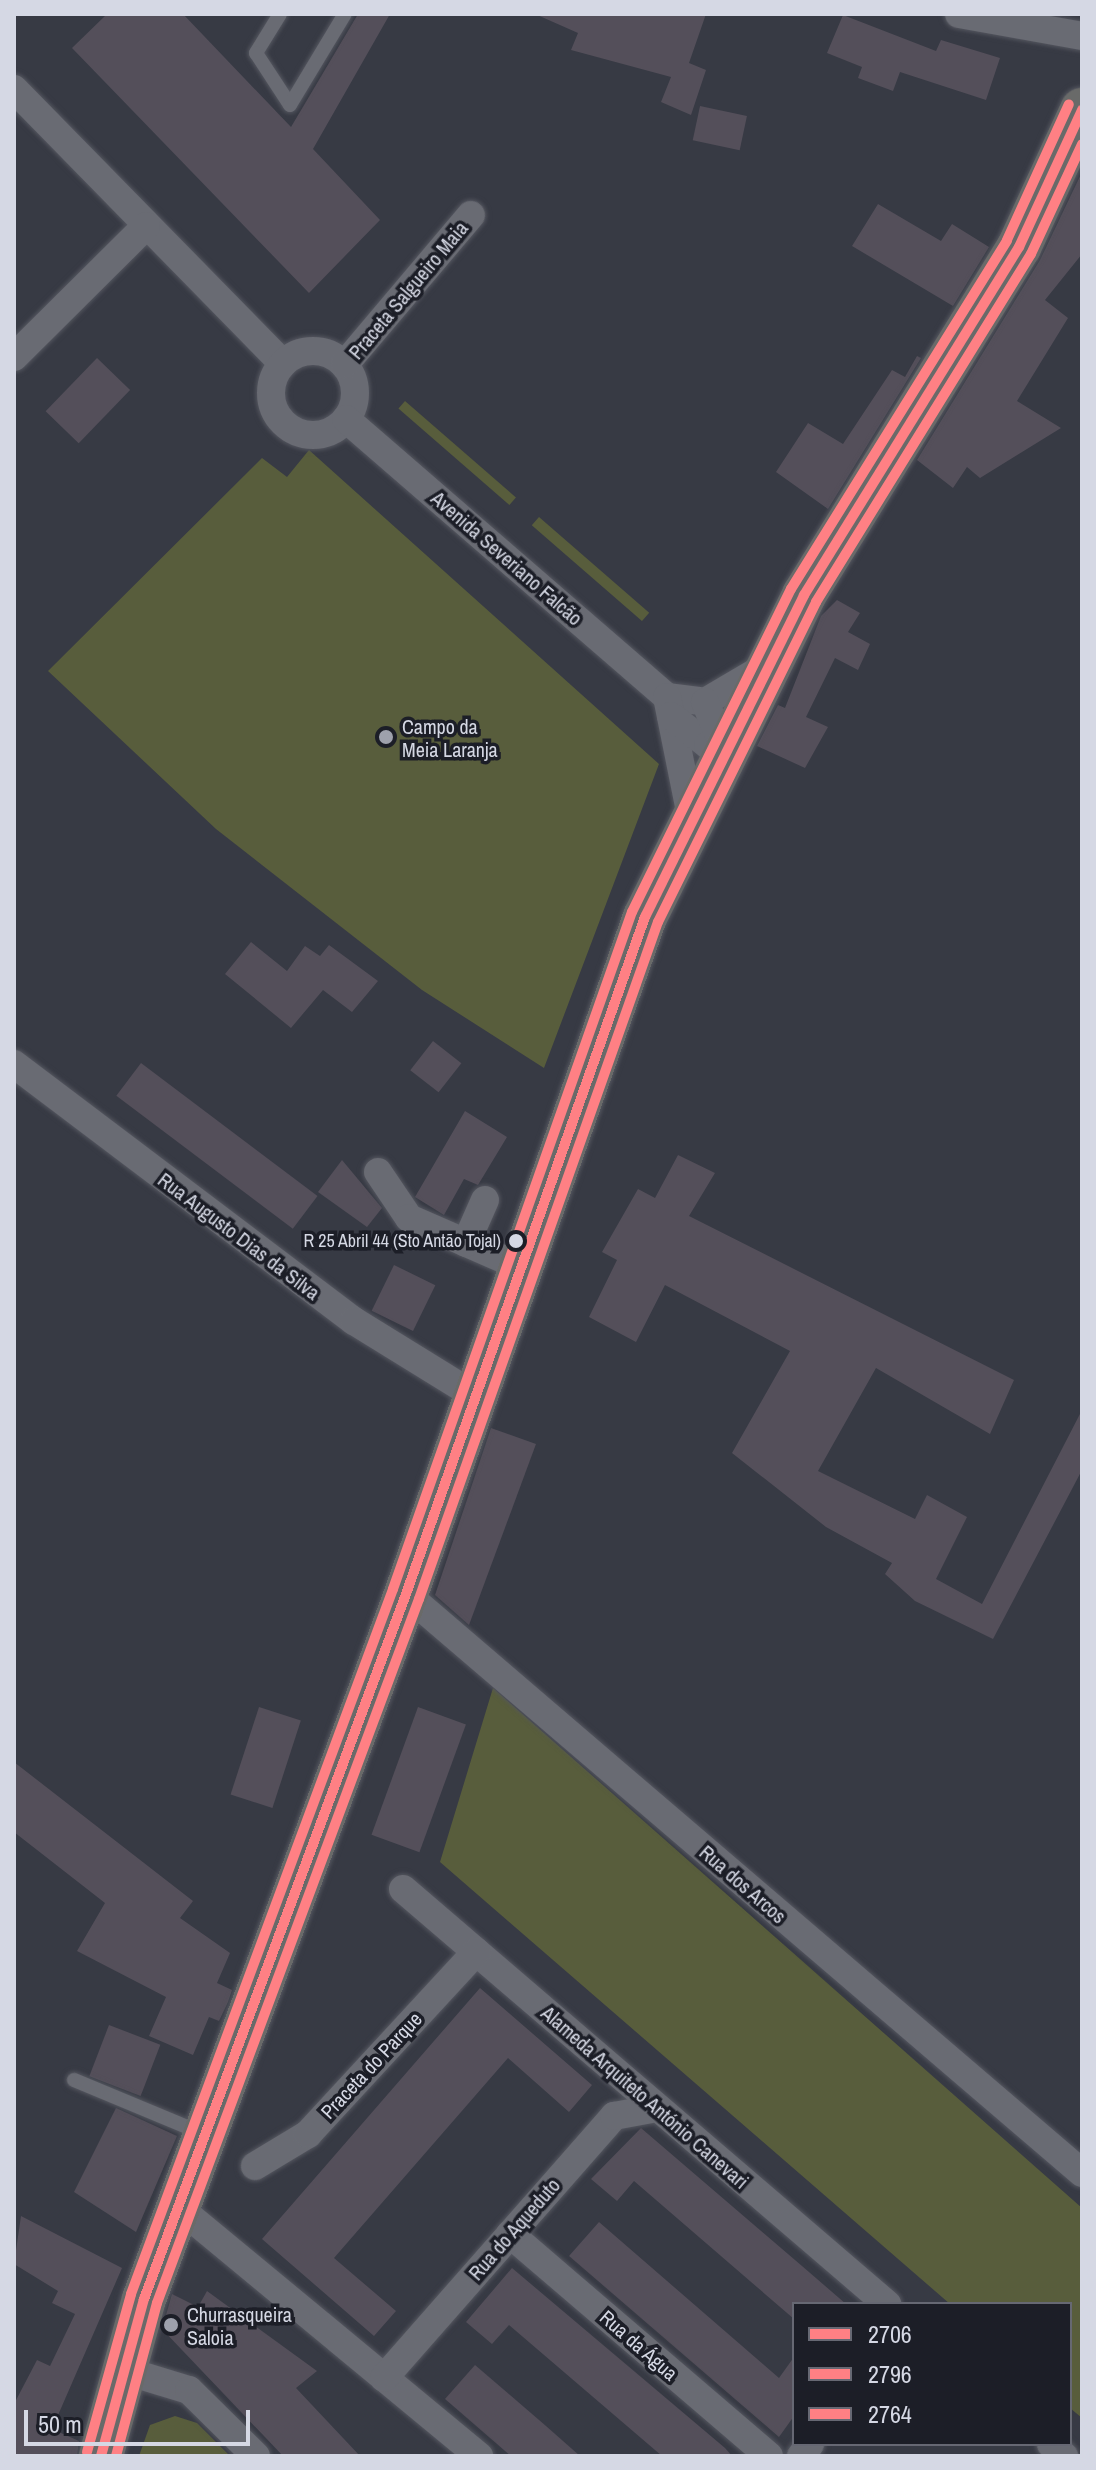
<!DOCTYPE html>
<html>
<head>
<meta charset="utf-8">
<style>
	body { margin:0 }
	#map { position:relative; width:1096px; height:2470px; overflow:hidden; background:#373a44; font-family:"Archivo Narrow",sans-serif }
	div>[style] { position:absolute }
	.green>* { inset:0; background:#585d3c; transform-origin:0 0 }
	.building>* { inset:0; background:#544f5a; transform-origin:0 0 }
	.roads { filter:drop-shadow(0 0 2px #54565f) drop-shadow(0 0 2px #54565f) }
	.service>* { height:14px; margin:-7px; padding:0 7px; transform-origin:7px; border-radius:7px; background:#696b73 }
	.minor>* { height:28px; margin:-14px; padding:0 14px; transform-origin:14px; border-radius:14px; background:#696b73 }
	.minor>.ring { margin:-14px; padding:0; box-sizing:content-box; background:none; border:28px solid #696b73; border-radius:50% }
	.primary>* { height:44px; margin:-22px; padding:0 22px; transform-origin:22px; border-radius:22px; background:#696a69 }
	.bus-1>* { height:10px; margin:-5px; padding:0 5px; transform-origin:5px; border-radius:5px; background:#ff8084 }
	.bus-2>* { height:10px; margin:-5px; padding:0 5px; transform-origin:5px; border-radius:5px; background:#ff8084 }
	.bus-3>* { height:10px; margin:-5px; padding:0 5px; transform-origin:5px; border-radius:5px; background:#ff8084 }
	.dots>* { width:22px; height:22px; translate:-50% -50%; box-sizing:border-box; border:4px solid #1c1e27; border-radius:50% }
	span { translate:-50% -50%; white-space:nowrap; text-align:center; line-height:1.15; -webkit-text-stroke:7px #1c1e27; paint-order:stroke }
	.bus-label { font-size:18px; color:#d5d8e4 }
	.right { translate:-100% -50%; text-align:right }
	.street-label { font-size:20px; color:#d5d8e4 }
	.poi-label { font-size:20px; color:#d5d8e4 }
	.left { translate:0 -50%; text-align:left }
	.frame { position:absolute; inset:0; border:16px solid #d5d8e4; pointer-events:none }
	.legend { position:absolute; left:792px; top:2302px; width:280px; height:144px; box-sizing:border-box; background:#1c1e27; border:2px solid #666873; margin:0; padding:10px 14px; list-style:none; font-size:24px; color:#d5d8e4 }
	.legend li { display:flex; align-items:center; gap:16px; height:40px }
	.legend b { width:40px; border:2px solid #666873 }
	.scale { position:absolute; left:24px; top:2410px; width:226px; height:36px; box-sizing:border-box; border:4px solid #d5d8e4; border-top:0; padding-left:10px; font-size:24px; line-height:28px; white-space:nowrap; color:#d5d8e4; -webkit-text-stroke:6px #1c1e27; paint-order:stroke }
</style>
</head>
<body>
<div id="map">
	<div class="green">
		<div style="left:405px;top:401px;width:147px;height:10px;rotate:41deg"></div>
		<div style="clip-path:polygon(309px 450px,659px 764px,544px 1068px,422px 990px,216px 829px,48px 671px,262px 458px,287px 477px)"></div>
		<div style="left:539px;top:517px;width:146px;height:11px;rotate:41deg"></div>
		<div style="clip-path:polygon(493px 1688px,1082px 2208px,1082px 2418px,1070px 2408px,1070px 2304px,950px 2304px,440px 1862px)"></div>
		<div style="clip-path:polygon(175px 2416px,197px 2423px,230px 2456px,139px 2456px,150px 2425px)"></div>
	</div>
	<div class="building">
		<div style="clip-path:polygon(107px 14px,183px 14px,291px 127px,358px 14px,390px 14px,313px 149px,380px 220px,309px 293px,72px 48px)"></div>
		<div style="clip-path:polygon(535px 14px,706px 14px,689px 63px,706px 70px,691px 115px,661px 102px,671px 77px,571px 50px,578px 33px)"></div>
		<div style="clip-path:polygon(843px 15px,936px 51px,941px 40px,1000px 58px,986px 100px,900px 72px,893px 91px,858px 78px,862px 67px,827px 53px)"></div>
		<div style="left:700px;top:106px;width:48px;height:35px;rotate:12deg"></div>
		<div style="clip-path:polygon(1082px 172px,1082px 254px,1045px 300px,1068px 318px,1017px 401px,1061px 428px,980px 478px,967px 467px,953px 488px,917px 460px,1040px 260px)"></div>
		<div style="clip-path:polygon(878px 204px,941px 241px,952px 224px,989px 247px,953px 306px,852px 246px)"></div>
		<div style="clip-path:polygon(917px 356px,921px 358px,828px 509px,776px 472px,808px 423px,843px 444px,892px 370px,905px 377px)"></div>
		<div style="left:97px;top:358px;width:46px;height:74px;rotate:44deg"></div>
		<div style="clip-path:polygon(837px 600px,860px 613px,848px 632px,870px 644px,858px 670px,835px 658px,806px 717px,828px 727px,805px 768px,757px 746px,778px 705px,785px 708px,821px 616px)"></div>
		<div style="clip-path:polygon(251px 942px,287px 971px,305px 946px,320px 956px,329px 945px,378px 981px,352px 1012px,323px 990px,291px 1028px,225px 974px)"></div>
		<div style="left:433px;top:1041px;width:36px;height:37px;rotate:38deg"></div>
		<div style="left:141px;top:1063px;width:221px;height:41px;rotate:37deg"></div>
		<div style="clip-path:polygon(465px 1111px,507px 1137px,478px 1185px,464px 1179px,444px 1215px,415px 1197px)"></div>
		<div style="clip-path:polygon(678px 1155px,715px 1173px,689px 1216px,1014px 1380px,990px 1434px,876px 1368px,818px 1471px,915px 1519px,927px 1495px,967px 1517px,936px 1579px,982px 1604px,1082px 1410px,1082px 1470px,993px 1639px,915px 1601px,885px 1574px,892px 1563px,826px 1527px,732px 1453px,790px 1351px,665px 1285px,636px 1342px,589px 1317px,617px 1260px,602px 1252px,638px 1189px,655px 1198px)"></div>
		<div style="clip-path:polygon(342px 1160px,382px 1208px,367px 1227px,318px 1192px)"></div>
		<div style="left:394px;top:1265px;width:46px;height:51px;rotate:26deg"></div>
		<div style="clip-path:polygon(491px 1428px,536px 1444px,469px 1625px,435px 1595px)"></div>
		<div style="left:259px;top:1707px;width:44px;height:92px;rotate:18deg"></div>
		<div style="left:418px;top:1707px;width:51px;height:136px;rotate:20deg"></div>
		<div style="clip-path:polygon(14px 1762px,193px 1901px,180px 1918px,230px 1953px,217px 1983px,232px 1990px,228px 2002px,219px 2021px,209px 2017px,193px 2055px,149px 2036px,166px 1997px,77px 1951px,105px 1903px,14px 1832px)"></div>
		<div style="clip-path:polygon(480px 1988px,592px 2085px,569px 2112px,508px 2058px,334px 2258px,396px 2311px,374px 2336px,262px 2239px)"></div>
		<div style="left:109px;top:2025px;width:55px;height:55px;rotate:21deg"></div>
		<div style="clip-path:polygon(116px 2108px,177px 2136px,136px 2232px,74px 2192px)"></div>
		<div style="clip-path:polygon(641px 2128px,802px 2266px,846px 2304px,794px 2304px,794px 2319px,634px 2181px,617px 2201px,591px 2179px)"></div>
		<div style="clip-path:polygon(21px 2216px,122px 2268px,52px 2429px,79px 2441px,77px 2456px,14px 2456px,14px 2404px,37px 2360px,50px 2366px,75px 2314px,52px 2303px,58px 2291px,14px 2264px)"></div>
		<div style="clip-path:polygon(599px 2222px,779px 2378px,794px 2357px,794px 2416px,779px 2437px,569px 2256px)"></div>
		<div style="clip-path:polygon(512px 2268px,725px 2448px,732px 2456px,662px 2456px,509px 2325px,492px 2344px,466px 2322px)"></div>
		<div style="clip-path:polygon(207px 2291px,317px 2371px,296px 2388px,360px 2456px,283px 2456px,162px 2329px,172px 2294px,198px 2307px)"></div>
		<div style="clip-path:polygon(475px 2365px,546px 2426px,580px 2456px,511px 2456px,445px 2399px)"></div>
	</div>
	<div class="roads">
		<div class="service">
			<div style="left:280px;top:14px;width:46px;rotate:121.6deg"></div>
			<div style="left:256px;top:53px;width:62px;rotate:56.8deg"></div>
			<div style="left:290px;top:105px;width:106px;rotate:-58.9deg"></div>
			<div style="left:74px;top:2080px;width:135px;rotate:22.6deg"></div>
		</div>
		<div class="minor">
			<div style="left:959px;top:14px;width:125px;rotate:10.1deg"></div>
			<div style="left:14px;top:89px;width:383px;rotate:45.6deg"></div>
			<div class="ring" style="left:271px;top:351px;width:56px;height:56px"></div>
			<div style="left:14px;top:357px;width:186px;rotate:-44.8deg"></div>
			<div style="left:345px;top:364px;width:195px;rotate:-49.8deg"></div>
			<div style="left:346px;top:419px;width:425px;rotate:40.9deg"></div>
			<div style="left:667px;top:697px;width:38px;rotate:7deg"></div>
			<div style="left:705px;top:702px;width:71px;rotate:-30.5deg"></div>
			<div style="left:667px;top:697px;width:121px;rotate:78.6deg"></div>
			<div style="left:671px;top:716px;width:47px;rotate:38.1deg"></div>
			<div style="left:708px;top:745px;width:16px;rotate:7deg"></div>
			<div style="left:724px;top:747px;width:49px;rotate:-112.9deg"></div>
			<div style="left:14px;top:1064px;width:426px;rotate:37.1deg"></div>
			<div style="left:354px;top:1321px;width:141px;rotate:31.7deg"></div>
			<div style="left:378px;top:1172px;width:55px;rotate:56deg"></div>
			<div style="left:409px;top:1218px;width:120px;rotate:23.6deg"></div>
			<div style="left:466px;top:1243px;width:47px;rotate:-66.2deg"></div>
			<div style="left:406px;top:1594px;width:890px;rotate:40.58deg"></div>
			<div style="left:403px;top:1889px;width:638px;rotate:40.61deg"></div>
			<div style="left:255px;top:2166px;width:62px;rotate:-31.1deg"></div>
			<div style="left:308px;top:2134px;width:248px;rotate:-47.3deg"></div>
			<div style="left:178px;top:2207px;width:391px;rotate:39.6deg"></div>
			<div style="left:510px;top:2234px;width:341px;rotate:40.6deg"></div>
			<div style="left:123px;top:2370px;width:69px;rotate:16.9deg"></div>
			<div style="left:189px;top:2390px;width:94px;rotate:44.6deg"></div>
			<div style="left:384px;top:2378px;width:349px;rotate:-48.7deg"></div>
			<div style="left:614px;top:2116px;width:44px;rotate:-10.5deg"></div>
			<div style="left:1051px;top:2444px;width:18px;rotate:43deg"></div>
			<div style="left:801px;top:2456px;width:15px;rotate:-53deg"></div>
		</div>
		<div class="primary">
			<div style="left:101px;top:2456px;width:163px;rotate:-74.7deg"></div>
			<div style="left:144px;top:2299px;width:752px;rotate:-69.61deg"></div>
			<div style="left:406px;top:1594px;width:718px;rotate:-70.56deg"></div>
			<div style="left:645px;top:917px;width:359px;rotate:-63.7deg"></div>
			<div style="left:804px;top:595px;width:409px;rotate:-58.3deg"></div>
			<div style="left:1019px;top:247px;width:151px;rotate:-65.3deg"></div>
		</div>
	</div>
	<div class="bus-1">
		<div style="left:101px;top:2456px;width:163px;rotate:-74.7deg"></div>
		<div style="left:144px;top:2299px;width:752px;rotate:-69.61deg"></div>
		<div style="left:406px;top:1594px;width:718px;rotate:-70.56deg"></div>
		<div style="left:645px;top:917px;width:359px;rotate:-63.7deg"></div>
		<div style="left:804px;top:595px;width:409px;rotate:-58.3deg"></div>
		<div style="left:1019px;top:247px;width:151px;rotate:-65.3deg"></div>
	</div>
	<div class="bus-2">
		<div style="left:116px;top:2456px;width:158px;rotate:-75deg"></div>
		<div style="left:157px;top:2303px;width:751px;rotate:-69.59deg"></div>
		<div style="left:419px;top:1599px;width:718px;rotate:-70.56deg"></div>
		<div style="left:658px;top:922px;width:357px;rotate:-63.7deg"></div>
		<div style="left:816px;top:602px;width:409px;rotate:-58.3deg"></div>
		<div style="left:1031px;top:254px;width:121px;rotate:-65.1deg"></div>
	</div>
	<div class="bus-3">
		<div style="left:87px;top:2452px;width:164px;rotate:-74.4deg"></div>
		<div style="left:131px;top:2294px;width:752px;rotate:-69.61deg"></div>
		<div style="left:393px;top:1589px;width:718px;rotate:-70.56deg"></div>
		<div style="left:632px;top:912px;width:360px;rotate:-63.8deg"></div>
		<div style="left:791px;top:589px;width:410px;rotate:-58.2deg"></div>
		<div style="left:1007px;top:240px;width:149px;rotate:-65.5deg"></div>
	</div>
	<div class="dots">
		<div style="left:386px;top:737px;background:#9ea1ac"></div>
		<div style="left:516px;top:1241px;background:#d5d8e4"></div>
		<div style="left:171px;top:2325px;background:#9ea1ac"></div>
	</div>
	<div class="bus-label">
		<span class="right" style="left:501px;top:1241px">R 25 Abril 44 (Sto Antão Tojal)</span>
	</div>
	<div class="street-label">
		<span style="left:408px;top:290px;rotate:-50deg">Praceta Salgueiro Maia</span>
		<span style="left:507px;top:558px;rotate:41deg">Avenida Severiano Falcão</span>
		<span style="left:239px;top:1236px;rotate:37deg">Rua Augusto Dias da Silva</span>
		<span style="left:743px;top:1884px;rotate:41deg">Rua dos Arcos</span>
		<span style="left:371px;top:2065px;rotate:-47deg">Praceta do Parque</span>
		<span style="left:645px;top:2097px;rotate:41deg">Alameda Arquiteto António Canevari</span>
		<span style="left:514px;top:2229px;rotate:-49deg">Rua do Aqueduto</span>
		<span style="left:639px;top:2345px;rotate:41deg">Rua da Água</span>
	</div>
	<div class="poi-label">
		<span class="left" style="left:402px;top:738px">Campo da<br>Meia Laranja</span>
		<span class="left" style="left:187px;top:2326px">Churrasqueira<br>Saloia</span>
	</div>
	<div class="frame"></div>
	<ul class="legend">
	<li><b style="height:10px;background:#ff8084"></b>2706</li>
	<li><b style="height:10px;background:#ff8084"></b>2796</li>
	<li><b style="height:10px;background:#ff8084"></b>2764</li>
	</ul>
	<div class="scale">50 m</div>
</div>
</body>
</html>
